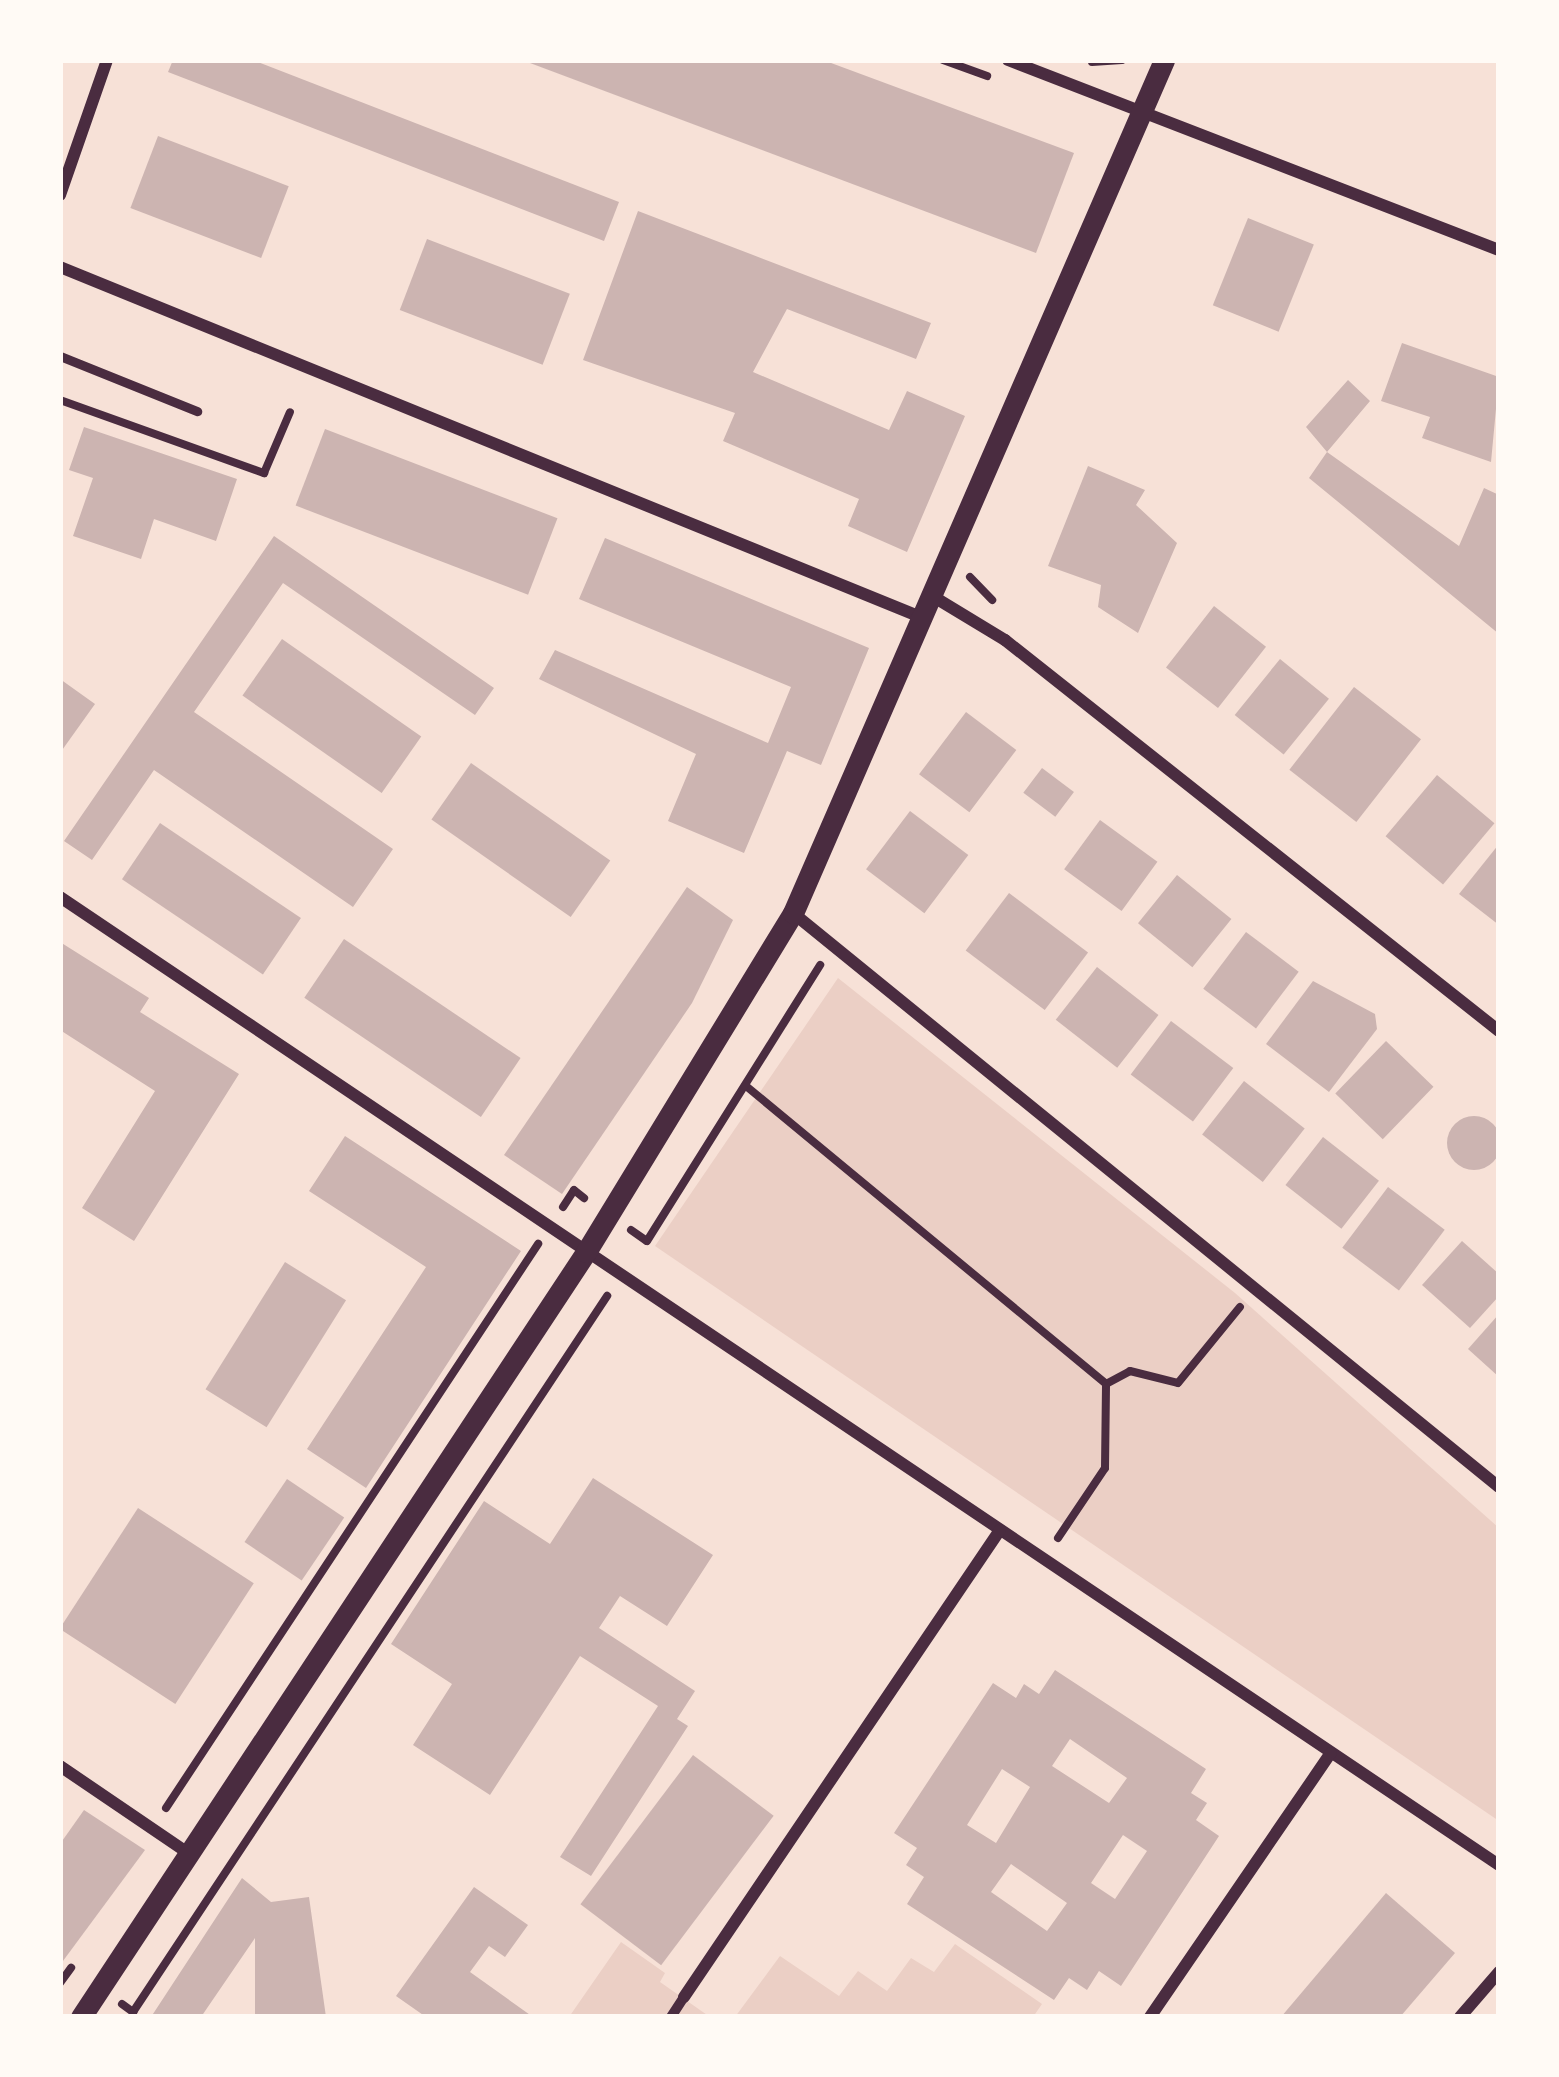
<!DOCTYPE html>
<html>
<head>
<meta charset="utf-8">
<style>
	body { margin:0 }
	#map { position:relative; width:1559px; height:2077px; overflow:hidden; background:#f7e1d7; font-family:"DejaVu Sans",sans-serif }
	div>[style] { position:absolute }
	.green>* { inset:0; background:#ebcfc5 }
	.building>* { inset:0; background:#ccb4b1; transform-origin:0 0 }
	.round { border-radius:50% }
	.path>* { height:8px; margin:-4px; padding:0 4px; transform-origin:4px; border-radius:4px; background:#4a2c40 }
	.service>* { height:9px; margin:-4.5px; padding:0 4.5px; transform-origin:4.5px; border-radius:4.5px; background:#4a2c40 }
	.pedestrian>* { height:10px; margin:-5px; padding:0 5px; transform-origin:5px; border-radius:5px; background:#4a2c40 }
	.minor>* { height:12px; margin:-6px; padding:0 6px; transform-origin:6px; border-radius:6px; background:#4a2c40 }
	.tertiary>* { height:21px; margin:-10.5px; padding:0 10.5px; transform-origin:10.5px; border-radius:10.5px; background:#4a2c40 }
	span { translate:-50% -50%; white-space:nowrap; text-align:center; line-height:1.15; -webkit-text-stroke:12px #fffaf5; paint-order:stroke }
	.frame { position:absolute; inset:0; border:63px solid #fffaf5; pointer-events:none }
</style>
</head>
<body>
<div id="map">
	<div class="green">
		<div style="clip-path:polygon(838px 978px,1235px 1293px,1499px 1528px,1499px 1821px,655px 1246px)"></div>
		<div style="clip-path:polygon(621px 1942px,665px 1973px,660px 1982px,710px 2017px,569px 2017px)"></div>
		<div style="clip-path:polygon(955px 1944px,1042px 2004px,1033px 2017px,735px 2017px,780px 1956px,839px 1996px,858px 1971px,887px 1991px,911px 1958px,934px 1972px)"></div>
	</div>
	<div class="building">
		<div style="clip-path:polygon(173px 60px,253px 60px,619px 202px,604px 241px,168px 72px)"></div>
		<div style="clip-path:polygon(522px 60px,823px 60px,1074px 153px,1036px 253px)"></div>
		<div style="left:158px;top:136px;width:140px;height:77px;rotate:21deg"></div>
		<div style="clip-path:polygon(638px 211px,931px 323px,916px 359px,787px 309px,753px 372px,889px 430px,907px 391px,965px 416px,907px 552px,848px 526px,859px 499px,723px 441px,735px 413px,583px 360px)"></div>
		<div style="left:1248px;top:218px;width:71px;height:94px;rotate:22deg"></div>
		<div style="left:427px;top:239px;width:153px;height:76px;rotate:21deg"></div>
		<div style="clip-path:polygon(1402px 343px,1499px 377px,1491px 462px,1422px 438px,1430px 417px,1381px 401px)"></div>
		<div style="clip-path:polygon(1348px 380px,1370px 401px,1327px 452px,1459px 546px,1484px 488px,1499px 495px,1499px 634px,1309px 478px,1327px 452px,1306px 427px)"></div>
		<div style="clip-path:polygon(84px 427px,237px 479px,216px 541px,154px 519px,141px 559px,73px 536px,93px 478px,69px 470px)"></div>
		<div style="left:325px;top:429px;width:249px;height:82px;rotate:21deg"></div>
		<div style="clip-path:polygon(1088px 466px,1145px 490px,1136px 505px,1177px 543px,1138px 633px,1098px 607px,1101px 585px,1048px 566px)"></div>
		<div style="clip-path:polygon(274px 536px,494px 688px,475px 715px,283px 583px,194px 712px,393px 849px,353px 907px,154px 770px,92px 860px,64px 841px)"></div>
		<div style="clip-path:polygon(605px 538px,869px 648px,821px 765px,787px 751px,744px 853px,668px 821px,696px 754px,539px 679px,555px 650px,768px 743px,791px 687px,579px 599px)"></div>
		<div style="left:1214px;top:606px;width:66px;height:78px;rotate:38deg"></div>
		<div style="left:282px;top:639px;width:170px;height:69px;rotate:35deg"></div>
		<div style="left:1280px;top:659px;width:63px;height:72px;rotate:39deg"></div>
		<div style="clip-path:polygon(60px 679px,95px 704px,60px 753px)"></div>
		<div style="left:1354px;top:687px;width:85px;height:105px;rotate:38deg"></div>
		<div style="left:966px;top:712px;width:63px;height:78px;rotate:37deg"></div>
		<div style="left:471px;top:763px;width:170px;height:69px;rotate:35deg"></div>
		<div style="left:1042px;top:768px;width:40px;height:31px;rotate:37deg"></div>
		<div style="left:1437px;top:775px;width:75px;height:80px;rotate:40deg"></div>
		<div style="left:910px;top:811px;width:73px;height:73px;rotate:37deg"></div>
		<div style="left:1100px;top:820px;width:71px;height:61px;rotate:36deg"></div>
		<div style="left:160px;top:823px;width:170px;height:68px;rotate:34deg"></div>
		<div style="clip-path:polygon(1499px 844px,1499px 925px,1459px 894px)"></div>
		<div style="left:1177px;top:875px;width:70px;height:62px;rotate:39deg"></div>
		<div style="clip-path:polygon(687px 887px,733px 920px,692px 1003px,562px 1194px,504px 1155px)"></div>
		<div style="left:1009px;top:893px;width:99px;height:72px;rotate:37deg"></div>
		<div style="left:1246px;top:932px;width:66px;height:71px;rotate:37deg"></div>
		<div style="left:344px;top:939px;width:213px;height:71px;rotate:34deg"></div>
		<div style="clip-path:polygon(60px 942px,149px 998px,140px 1012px,239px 1074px,134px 1241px,82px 1208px,155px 1091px,60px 1030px)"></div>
		<div style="left:1097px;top:967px;width:78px;height:67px;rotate:38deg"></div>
		<div style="clip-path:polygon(1313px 981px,1375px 1014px,1377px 1029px,1329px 1092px,1266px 1044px)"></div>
		<div style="left:1171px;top:1021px;width:78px;height:67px;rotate:37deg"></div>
		<div style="left:1386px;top:1041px;width:66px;height:73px;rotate:44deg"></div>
		<div style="left:1244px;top:1081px;width:77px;height:68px;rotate:38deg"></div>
		<div class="round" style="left:1447px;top:1116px;width:54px;height:54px"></div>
		<div style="clip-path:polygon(345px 1136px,521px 1251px,366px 1488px,307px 1449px,426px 1267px,309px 1191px)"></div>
		<div style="left:1323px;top:1137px;width:71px;height:61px;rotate:38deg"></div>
		<div style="left:1388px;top:1187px;width:71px;height:76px;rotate:37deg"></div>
		<div style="clip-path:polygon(1462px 1241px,1499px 1274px,1499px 1296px,1470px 1328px,1422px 1285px)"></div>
		<div style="left:285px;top:1262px;width:72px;height:150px;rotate:32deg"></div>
		<div style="clip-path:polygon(1499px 1314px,1499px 1377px,1468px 1349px)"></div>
		<div style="clip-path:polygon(593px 1478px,713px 1555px,667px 1626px,620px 1596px,599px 1628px,695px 1691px,677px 1719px,688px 1726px,591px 1876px,560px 1857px,658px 1706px,580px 1656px,490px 1795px,413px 1745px,452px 1684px,391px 1644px,484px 1501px,550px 1544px)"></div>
		<div style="left:287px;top:1479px;width:69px;height:76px;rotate:34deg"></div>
		<div style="left:138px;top:1508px;width:138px;height:144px;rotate:33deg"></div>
		<div style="clip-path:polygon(evenodd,1055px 1670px,1206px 1769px,1191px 1793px,1207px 1803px,1196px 1820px,1219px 1836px,1121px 1986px,1099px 1971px,1087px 1990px,1069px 1978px,1054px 2000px,907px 1904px,924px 1877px,906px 1865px,917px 1848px,894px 1833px,993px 1683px,1016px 1698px,1024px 1684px,1039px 1694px,1055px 1670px,1070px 1739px,1127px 1778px,1109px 1803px,1052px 1766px,1070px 1739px,1055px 1670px,1002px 1769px,1030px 1787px,996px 1843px,967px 1825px,1002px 1769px,1055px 1670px,1123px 1835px,1147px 1851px,1115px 1899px,1091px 1883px,1123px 1835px,1055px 1670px,1011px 1864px,1067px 1903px,1047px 1931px,991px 1892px,1011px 1864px)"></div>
		<div style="left:693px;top:1755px;width:101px;height:187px;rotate:37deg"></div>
		<div style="clip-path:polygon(84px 1810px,145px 1850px,60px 1965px,60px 1844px)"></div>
		<div style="clip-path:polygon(242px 1878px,271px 1902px,309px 1897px,326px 2017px,255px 2017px,255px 1938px,201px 2017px,151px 2017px)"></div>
		<div style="clip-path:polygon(474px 1887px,528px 1925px,505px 1957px,489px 1946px,470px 1972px,533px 2017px,426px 2017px,396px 1996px)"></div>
		<div style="clip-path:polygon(1386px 1893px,1455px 1953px,1400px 2017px,1281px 2017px)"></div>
	</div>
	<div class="path">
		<div style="left:943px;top:60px;width:47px;rotate:20deg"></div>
		<div style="left:1092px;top:62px;width:30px;rotate:-4deg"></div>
		<div style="left:60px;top:400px;width:217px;rotate:19.7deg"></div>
		<div style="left:264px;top:473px;width:66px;rotate:-66.9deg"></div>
		<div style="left:970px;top:577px;width:32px;rotate:46deg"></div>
		<div style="left:746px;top:1086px;width:467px;rotate:39.6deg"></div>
		<div style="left:563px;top:1207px;width:20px;rotate:-57deg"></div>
		<div style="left:574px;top:1190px;width:13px;rotate:39deg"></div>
		<div style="left:631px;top:1230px;width:19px;rotate:35deg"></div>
		<div style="left:647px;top:1241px;width:326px;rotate:-57.9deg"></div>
		<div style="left:1058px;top:1538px;width:84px;rotate:-56.1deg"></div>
		<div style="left:1105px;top:1468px;width:84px;rotate:-89.3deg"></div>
		<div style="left:1106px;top:1384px;width:27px;rotate:-28deg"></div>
		<div style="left:1130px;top:1371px;width:49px;rotate:14deg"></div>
		<div style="left:1178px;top:1383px;width:98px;rotate:-50.8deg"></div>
		<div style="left:166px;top:1808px;width:676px;rotate:-56.59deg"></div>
		<div style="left:60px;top:1983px;width:19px;rotate:-54deg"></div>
		<div style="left:122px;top:2004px;width:14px;rotate:36deg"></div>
		<div style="left:133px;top:2012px;width:859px;rotate:-56.49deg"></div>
	</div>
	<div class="service">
		<div style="left:60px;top:356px;width:148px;rotate:21.9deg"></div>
	</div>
	<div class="pedestrian">
		<div style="left:671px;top:2017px;width:24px;rotate:-57deg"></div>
	</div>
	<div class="minor">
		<div style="left:1008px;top:60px;width:526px;rotate:21.15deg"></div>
		<div style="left:60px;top:195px;width:143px;rotate:-70.8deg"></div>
		<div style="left:60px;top:267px;width:926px;rotate:22.13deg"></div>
		<div style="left:929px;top:594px;width:89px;rotate:31.2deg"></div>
		<div style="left:1005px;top:640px;width:630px;rotate:38.36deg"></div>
		<div style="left:60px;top:897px;width:1734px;rotate:33.93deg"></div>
		<div style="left:793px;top:913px;width:910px;rotate:39.11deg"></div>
		<div style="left:60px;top:1766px;width:151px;rotate:34.2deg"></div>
		<div style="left:684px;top:1997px;width:564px;rotate:-55.92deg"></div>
		<div style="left:1150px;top:2017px;width:320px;rotate:-55.6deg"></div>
		<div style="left:1460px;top:2017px;width:60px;rotate:-49.1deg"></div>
	</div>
	<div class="tertiary">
		<div style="left:81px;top:2017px;width:917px;rotate:-56.57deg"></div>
		<div style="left:586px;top:1252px;width:397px;rotate:-58.6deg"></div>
		<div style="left:793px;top:913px;width:930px;rotate:-66.49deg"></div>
	</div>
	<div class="frame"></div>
</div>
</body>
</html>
